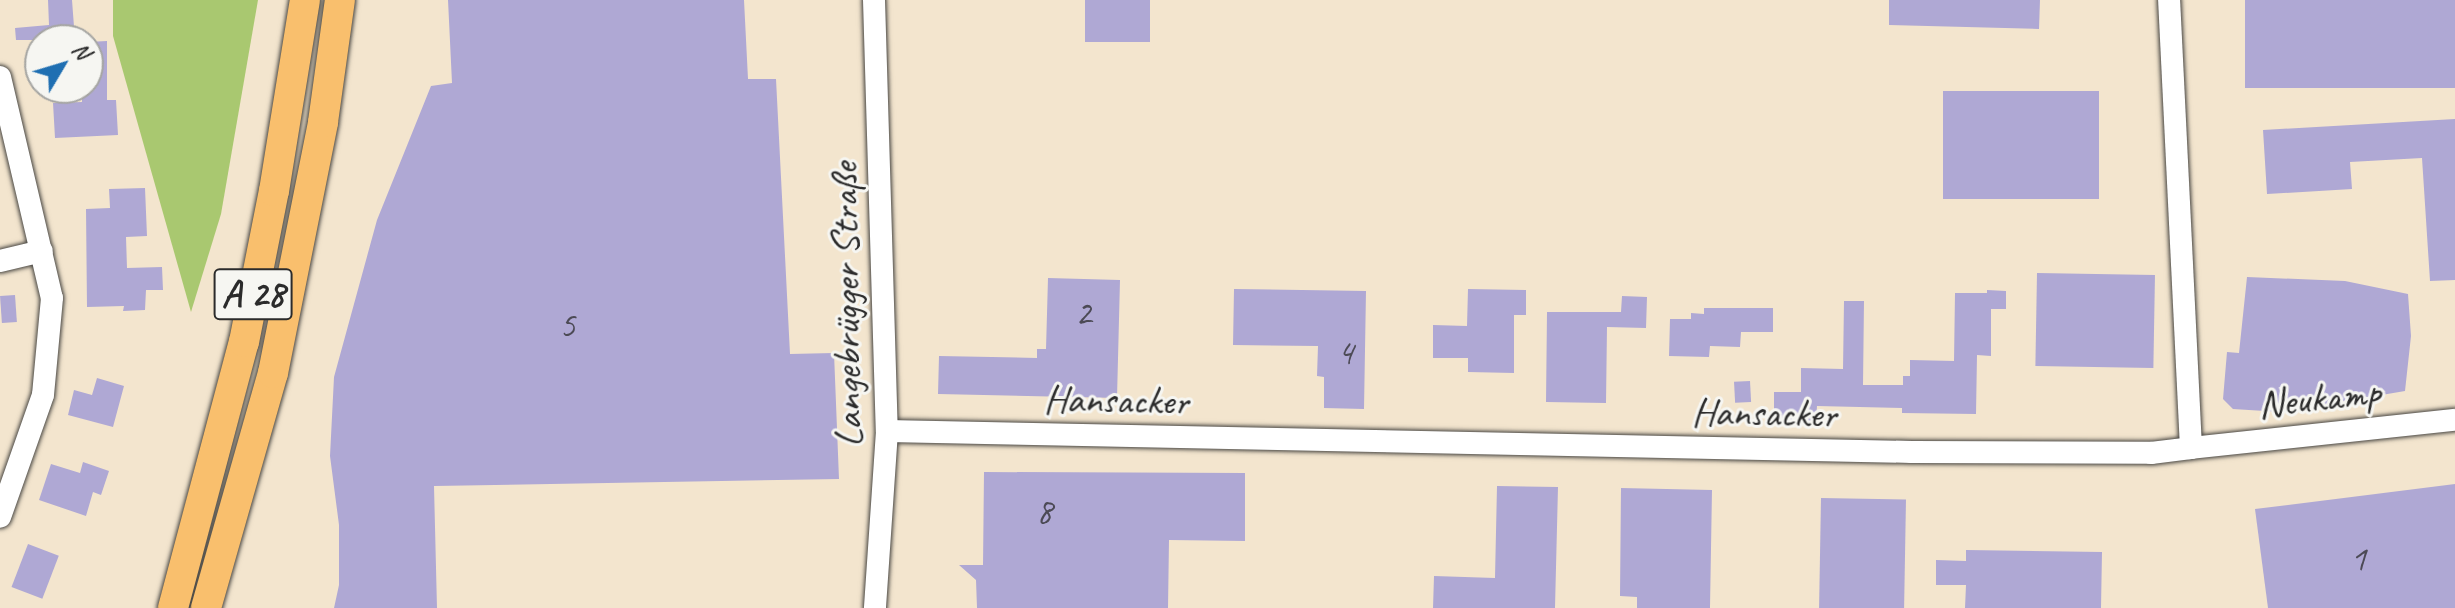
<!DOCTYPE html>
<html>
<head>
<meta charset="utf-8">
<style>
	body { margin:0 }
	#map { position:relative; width:2455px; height:608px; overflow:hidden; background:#f3e5ce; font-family:Caveat,sans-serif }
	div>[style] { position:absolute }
	.green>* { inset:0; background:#a9c870 }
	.building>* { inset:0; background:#afa8d4; transform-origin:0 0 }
	.roads { filter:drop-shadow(0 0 2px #494743) drop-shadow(0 0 2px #494743) }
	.minor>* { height:22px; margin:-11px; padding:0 11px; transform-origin:11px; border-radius:11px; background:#fff }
	.highway>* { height:30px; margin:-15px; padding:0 15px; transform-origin:15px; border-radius:15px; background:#f9bf6d }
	span { translate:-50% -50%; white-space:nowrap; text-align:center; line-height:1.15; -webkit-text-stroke:6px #f6f6f2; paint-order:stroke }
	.number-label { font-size:36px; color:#4c4a55 }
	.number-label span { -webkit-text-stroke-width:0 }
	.shield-label span { padding:2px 6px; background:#f6f6f2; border:2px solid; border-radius:6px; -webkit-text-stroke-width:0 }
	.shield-label { font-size:38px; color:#2b2b2b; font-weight:700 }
	.street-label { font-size:40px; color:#2b2b2b }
	.north { position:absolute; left:24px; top:24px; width:80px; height:80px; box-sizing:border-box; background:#f6f6f2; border:2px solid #a5a5a2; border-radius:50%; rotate:52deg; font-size:22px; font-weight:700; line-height:32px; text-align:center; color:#2b2b2b }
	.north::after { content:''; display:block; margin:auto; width:28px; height:36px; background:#1f6fb2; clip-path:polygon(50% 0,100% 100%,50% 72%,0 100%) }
</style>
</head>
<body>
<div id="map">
	<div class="green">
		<div style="clip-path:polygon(113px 0,258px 0,221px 214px,191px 312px,113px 36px)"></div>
	</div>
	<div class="building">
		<div style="clip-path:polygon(48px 0,72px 0,75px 40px,16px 40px,15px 28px,49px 25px)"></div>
		<div style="clip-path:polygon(448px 0,744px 0,748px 79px,776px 79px,790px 354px,834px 353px,839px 479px,434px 486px,437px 608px,334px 608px,339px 585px,339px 525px,330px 456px,334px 377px,377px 220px,431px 86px,452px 83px)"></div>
		<div style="left:1085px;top:0;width:65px;height:42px"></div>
		<div style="clip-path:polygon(1889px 0,2040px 0,2039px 29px,1889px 25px)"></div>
		<div style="left:2245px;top:0;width:210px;height:88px"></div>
		<div style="clip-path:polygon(107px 41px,107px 100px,116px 100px,118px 135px,55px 138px,53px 103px,82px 102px,82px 88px,88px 88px,88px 42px)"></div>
		<div style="left:1943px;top:91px;width:156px;height:108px"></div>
		<div style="clip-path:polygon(2455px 119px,2455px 280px,2430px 281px,2422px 158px,2350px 162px,2352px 189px,2267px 194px,2263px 130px)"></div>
		<div style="clip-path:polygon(145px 188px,147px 236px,126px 237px,127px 268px,162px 267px,163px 290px,146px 290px,145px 310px,123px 311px,124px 306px,87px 307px,86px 209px,110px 208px,109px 189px)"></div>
		<div style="left:2037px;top:273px;width:118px;height:93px;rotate:1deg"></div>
		<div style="clip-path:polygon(2247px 277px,2345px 281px,2408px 294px,2411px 336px,2405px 391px,2281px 412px,2233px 409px,2223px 399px,2227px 352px,2239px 353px)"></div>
		<div style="clip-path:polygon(1048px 278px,1120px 280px,1117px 398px,938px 394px,939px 356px,1037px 358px,1037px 349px,1046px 349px)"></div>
		<div style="clip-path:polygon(1234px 289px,1366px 291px,1364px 409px,1324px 408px,1324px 377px,1317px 376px,1318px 346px,1233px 345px)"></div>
		<div style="clip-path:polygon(1468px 289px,1526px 290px,1526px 315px,1514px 315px,1514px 373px,1468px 372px,1468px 358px,1433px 358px,1433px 325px,1467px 326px)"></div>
		<div style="clip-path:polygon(1987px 290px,2006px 291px,2006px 309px,1991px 309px,1991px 356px,1977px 355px,1976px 414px,1902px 413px,1902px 408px,1817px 406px,1816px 422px,1774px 421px,1774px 392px,1801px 392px,1801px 368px,1843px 369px,1844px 301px,1864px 301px,1863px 385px,1903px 385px,1903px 376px,1910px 376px,1910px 360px,1954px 361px,1955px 293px,1987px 293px)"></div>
		<div style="left:15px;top:295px;width:27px;height:15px;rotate:86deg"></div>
		<div style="clip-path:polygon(1622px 296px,1647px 297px,1646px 328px,1607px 327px,1606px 403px,1546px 402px,1547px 312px,1621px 312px)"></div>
		<div style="clip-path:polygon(1704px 308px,1773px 308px,1773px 332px,1741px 332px,1740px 347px,1710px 346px,1709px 357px,1669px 356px,1670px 319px,1691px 319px,1691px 313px,1704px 314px)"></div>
		<div style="clip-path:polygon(97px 378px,124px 386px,113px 427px,68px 415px,74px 390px,92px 395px)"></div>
		<div style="left:1750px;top:381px;width:21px;height:16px;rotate:87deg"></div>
		<div style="clip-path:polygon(83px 462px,109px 471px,101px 495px,93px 492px,86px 516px,39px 500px,51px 464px,80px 473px)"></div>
		<div style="clip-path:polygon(984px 472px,1245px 473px,1245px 541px,1169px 540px,1168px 608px,977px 608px,976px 580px,959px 565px,983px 565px)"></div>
		<div style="clip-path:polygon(2455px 484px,2455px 608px,2268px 608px,2255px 509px)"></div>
		<div style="clip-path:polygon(1497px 486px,1558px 487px,1555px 608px,1433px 608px,1434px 576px,1495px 578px)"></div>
		<div style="clip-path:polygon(1621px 488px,1712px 490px,1710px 608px,1637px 608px,1637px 597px,1620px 596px)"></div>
		<div style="left:1821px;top:498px;width:85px;height:110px;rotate:1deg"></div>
		<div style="left:28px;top:544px;width:33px;height:46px;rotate:21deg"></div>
		<div style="clip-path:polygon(1966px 550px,2102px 552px,2101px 608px,1965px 608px,1966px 585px,1936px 585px,1936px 560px,1966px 561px)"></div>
	</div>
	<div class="roads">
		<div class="minor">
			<div style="left:874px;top:0;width:431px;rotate:88.3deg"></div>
			<div style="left:887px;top:431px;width:177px;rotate:93.9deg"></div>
			<div style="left:0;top:77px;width:227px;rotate:76.8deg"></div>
			<div style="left:52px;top:298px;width:97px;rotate:95.3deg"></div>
			<div style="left:43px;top:395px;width:129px;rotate:109.4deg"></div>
			<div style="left:0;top:261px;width:43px;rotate:-13.4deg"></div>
			<div style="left:887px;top:431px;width:1025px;rotate:1.17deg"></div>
			<div style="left:1912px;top:452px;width:239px;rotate:0.2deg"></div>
			<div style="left:2151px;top:453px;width:40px;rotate:-7.1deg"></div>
			<div style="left:2191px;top:448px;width:449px;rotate:-92.8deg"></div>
			<div style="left:2191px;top:448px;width:265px;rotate:-6.1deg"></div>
		</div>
		<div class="highway">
			<div style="left:173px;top:608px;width:275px;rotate:-75.1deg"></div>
			<div style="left:244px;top:342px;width:154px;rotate:-78.8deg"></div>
			<div style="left:274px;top:191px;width:193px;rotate:-80.8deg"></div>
			<div style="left:206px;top:608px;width:244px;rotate:-74.1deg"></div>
			<div style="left:273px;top:373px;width:256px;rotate:-78.7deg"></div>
			<div style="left:323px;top:122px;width:123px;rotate:-82.1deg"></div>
		</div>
	</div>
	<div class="number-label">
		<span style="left:1083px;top:314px">2</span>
		<span style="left:567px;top:326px">5</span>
		<span style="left:1345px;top:353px">4</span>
		<span style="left:1044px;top:512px">8</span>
		<span style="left:2358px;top:559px">1</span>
	</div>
	<div class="shield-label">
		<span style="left:253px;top:294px">A 28</span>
	</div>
	<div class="street-label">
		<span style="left:846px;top:305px;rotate:-91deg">Langebrügger Straße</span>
		<span style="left:2319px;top:398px;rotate:-6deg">Neukamp</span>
		<span style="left:1116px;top:400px;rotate:1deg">Hansacker</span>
		<span style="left:1764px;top:413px;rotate:1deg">Hansacker</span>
	</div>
	<div class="north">N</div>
</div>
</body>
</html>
